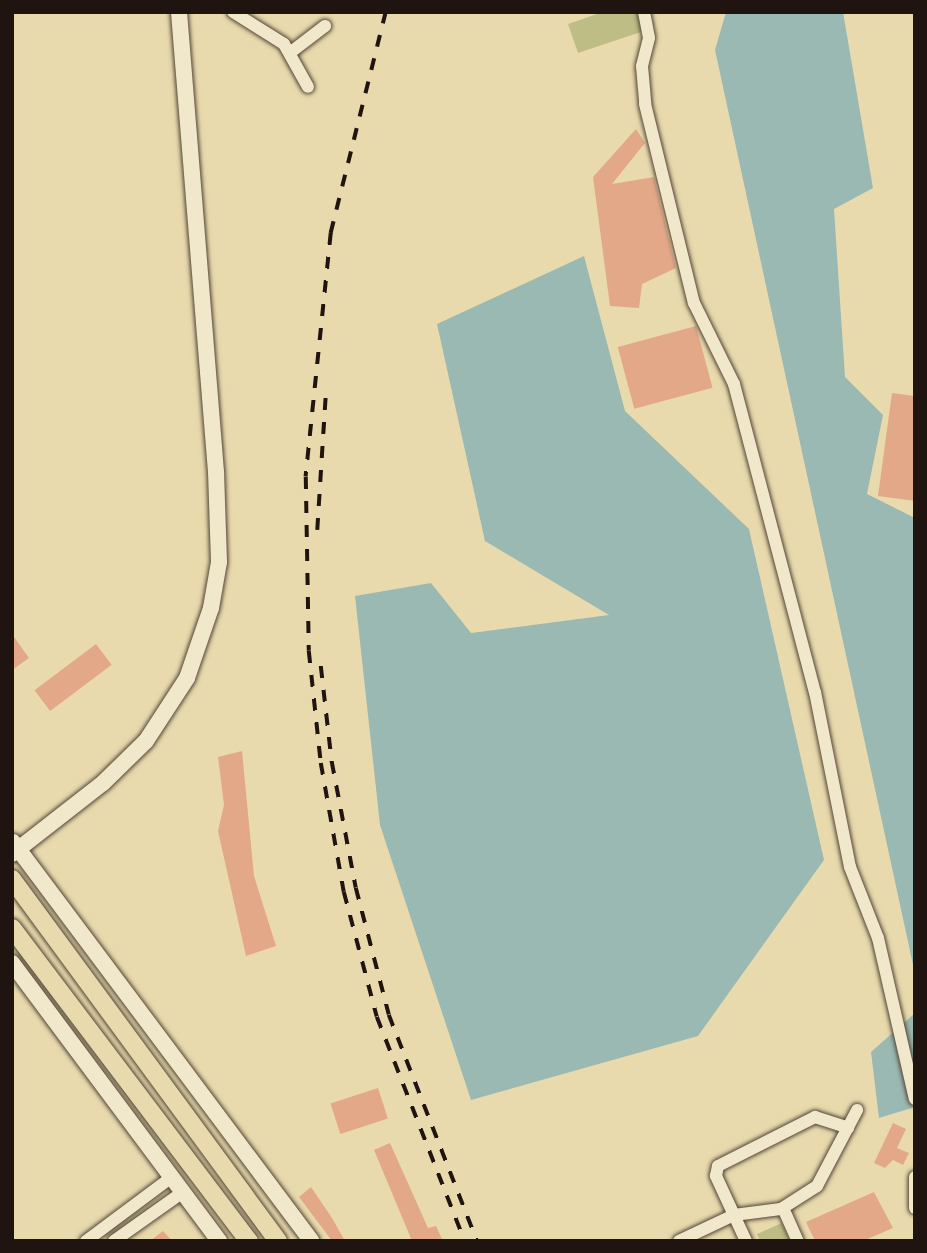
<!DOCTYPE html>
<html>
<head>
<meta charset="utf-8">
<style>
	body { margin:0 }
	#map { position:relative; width:927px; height:1253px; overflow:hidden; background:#e9daad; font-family:Vollkorn,serif }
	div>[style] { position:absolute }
	.green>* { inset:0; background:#bebd85 }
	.water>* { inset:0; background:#9ab9b3 }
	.building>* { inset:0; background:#e3a888; transform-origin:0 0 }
	.roads { filter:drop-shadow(0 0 2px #524637) drop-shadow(0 0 2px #524637) }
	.street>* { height:12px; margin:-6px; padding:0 6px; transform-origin:6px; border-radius:6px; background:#f1e7ca }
	.secondary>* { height:16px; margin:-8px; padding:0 8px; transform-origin:8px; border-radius:8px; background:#f1e7ca }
	.primary>* { height:18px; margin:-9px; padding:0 9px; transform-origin:9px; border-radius:9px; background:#e9daad }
	.rail>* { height:3.5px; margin-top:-1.75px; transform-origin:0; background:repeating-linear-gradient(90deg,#201410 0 12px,transparent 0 24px) }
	span { translate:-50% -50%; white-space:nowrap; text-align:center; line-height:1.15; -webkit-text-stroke:6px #f1e7ca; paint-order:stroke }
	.frame { position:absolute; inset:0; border:14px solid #201410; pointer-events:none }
</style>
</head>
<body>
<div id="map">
	<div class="green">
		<div style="clip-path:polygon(603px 12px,638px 12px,644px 31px,578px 53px,568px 24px)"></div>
		<div style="clip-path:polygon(782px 1223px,790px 1241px,760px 1241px,757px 1234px)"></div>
	</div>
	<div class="water">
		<div style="clip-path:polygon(726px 12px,843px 12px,873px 188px,834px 209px,845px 377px,883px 415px,867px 494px,915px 518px,915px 974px,715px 50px)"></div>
		<div style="clip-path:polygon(584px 256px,625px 411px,749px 529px,824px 860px,698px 1036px,471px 1100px,380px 825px,355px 596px,431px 583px,471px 633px,609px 615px,485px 541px,437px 324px)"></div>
		<div style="clip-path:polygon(915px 1013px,915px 1107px,879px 1118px,871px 1052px)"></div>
	</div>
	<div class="building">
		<div style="clip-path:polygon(636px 129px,645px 143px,612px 184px,654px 177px,676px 268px,642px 284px,639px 308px,610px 306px,593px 177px)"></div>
		<div style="left:696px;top:326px;width:64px;height:81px;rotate:75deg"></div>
		<div style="clip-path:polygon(892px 393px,915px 396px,915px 501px,878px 496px)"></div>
		<div style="clip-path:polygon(12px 634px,29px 658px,12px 670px)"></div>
		<div style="left:96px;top:644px;width:26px;height:77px;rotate:53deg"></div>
		<div style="clip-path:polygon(242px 751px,254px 876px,276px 946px,246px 956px,218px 831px,224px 805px,218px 757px)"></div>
		<div style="left:378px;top:1088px;width:32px;height:50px;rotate:72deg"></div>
		<div style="clip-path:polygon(893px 1123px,906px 1129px,897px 1148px,909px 1153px,903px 1165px,893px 1160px,885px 1168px,874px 1163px)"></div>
		<div style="clip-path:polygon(390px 1143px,428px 1228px,436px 1226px,443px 1241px,412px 1241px,374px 1150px)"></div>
		<div style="clip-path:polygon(311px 1187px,332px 1218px,345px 1241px,332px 1241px,299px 1197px)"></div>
		<div style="clip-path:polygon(874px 1192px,893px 1228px,863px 1241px,815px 1241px,806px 1222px)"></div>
		<div style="clip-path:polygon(163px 1231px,172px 1241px,150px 1241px)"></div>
	</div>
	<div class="roads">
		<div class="street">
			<div style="left:233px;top:12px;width:60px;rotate:32.1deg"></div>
			<div style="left:284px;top:44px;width:49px;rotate:60.8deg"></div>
			<div style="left:644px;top:12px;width:26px;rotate:79deg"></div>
			<div style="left:649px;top:38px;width:29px;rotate:104deg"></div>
			<div style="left:642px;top:66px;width:38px;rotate:85deg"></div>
			<div style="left:645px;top:104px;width:205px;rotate:76.2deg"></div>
			<div style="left:694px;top:303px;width:90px;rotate:63.7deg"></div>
			<div style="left:734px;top:384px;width:318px;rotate:75.3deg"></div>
			<div style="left:815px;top:692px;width:178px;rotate:78.7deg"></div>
			<div style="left:850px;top:867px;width:76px;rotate:68.5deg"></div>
			<div style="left:878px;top:938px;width:165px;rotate:77.1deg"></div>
			<div style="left:291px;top:52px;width:43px;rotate:-37.4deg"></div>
			<div style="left:915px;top:1177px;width:31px;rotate:90deg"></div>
			<div style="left:783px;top:1208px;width:36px;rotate:66deg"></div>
			<div style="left:86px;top:1241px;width:107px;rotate:-36.7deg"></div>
			<div style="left:114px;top:1241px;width:85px;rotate:-35.4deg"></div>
			<div style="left:679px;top:1241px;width:61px;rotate:-25.3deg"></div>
			<div style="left:734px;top:1215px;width:47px;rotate:-7.3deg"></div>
			<div style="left:781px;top:1209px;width:43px;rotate:-32.6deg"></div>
			<div style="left:817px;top:1186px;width:86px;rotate:-62.2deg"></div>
			<div style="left:746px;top:1241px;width:72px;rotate:-114.8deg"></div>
			<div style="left:716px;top:1176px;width:10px;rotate:-79deg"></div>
			<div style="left:718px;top:1166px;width:109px;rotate:-26.8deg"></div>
			<div style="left:815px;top:1117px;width:35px;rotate:18deg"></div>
		</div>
		<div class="secondary">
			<div style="left:13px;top:842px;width:498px;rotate:53.2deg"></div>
			<div style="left:12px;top:854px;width:115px;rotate:-38deg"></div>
			<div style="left:103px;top:783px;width:60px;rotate:-44.3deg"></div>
			<div style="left:146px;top:741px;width:75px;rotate:-56.9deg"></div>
			<div style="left:187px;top:678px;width:74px;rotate:-71.1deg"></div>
			<div style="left:211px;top:608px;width:47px;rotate:-80.1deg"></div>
			<div style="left:219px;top:562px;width:90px;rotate:-91.9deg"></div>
			<div style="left:216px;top:472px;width:461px;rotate:-94.6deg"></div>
			<div style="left:12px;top:963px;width:347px;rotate:53.3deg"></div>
		</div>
		<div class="primary">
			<div style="left:12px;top:879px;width:449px;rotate:53.7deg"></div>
			<div style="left:12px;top:928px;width:393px;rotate:52.9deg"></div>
		</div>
	</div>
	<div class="rail">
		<div style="left:386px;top:12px;width:228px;rotate:104deg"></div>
		<div style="left:331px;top:233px;width:245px;rotate:95.9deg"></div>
		<div style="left:306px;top:477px;width:174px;rotate:89deg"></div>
		<div style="left:309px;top:651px;width:113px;rotate:83.9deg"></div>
		<div style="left:321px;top:763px;width:131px;rotate:79.9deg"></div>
		<div style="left:344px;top:892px;width:129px;rotate:75.2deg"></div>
		<div style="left:377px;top:1017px;width:241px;rotate:68.6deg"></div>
		<div style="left:317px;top:530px;width:144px;rotate:-86.4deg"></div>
		<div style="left:321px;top:666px;width:97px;rotate:83.5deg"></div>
		<div style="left:332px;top:762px;width:128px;rotate:79.2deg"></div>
		<div style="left:356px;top:888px;width:131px;rotate:75.4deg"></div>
		<div style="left:389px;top:1015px;width:243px;rotate:68.7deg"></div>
	</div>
	<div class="frame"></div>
</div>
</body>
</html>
